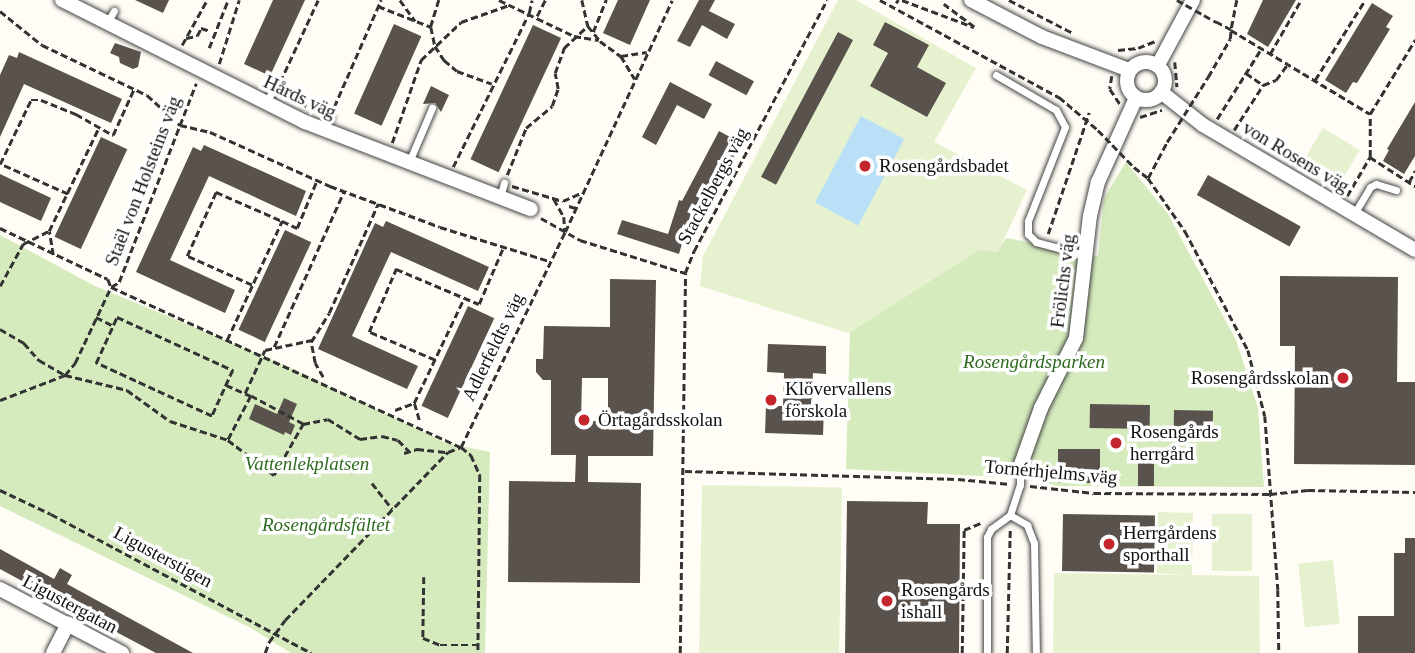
<!DOCTYPE html>
<html>
<head>
<meta charset="utf-8">
<style>
	body { margin:0 }
	#map { position:relative; width:1415px; height:653px; overflow:hidden; background:#fffdf5; font-family:Georgia,serif }
	div>[style] { position:absolute }
	.green>* { inset:0; background:#d5ebbd }
	.pitch>* { inset:0; background:#e6f2cf; transform-origin:0 0 }
	.water>* { inset:0; background:#b9e0f7; transform-origin:0 0 }
	.building>* { inset:0; background:#5a524d; transform-origin:0 0 }
	.path>* { height:2.5px; margin-top:-1.25px; transform-origin:0; background:repeating-linear-gradient(90deg,#333 0 7px,transparent 0 10.5px) }
	.roads { filter:drop-shadow(0 0 2px #444) drop-shadow(0 0 2px #444) }
	.lane>* { height:7px; margin:-3.5px; padding:0 3.5px; transform-origin:3.5px; border-radius:3.5px; background:#fff }
	.street>* { height:14px; margin:-7px; padding:0 7px; transform-origin:7px; border-radius:7px; background:#fff }
	.street>.ring { margin:-7px; padding:0; box-sizing:content-box; background:none; border:14px solid #fff; border-radius:50% }
	.path-bridge>* { height:2.5px; margin-top:-1.25px; transform-origin:0; background:repeating-linear-gradient(90deg,#333 0 7px,transparent 0 10.5px) }
	.dots>* { width:19px; height:19px; translate:-50% -50%; box-sizing:border-box; border:4px solid #fff; border-radius:50% }
	span { translate:-50% -50%; white-space:nowrap; text-align:center; line-height:1.15; -webkit-text-stroke:7px #fff; paint-order:stroke }
	.street-label { font-size:19px; color:#111 }
	.poi-label { font-size:19px; color:#111 }
	.left { translate:0 -50%; text-align:left }
	.right { translate:-100% -50%; text-align:right }
	.park-label { font-size:19px; color:#2f6b1f; font-style:italic }
</style>
</head>
<body>
<div id="map">
	<div class="green">
		<div style="clip-path:polygon(1126px 162px,1168px 214px,1236px 340px,1258px 408px,1264px 487px,1057px 486px,1035px 479px,846px 469px,850px 332px,980px 249px,997px 252px,1006px 238px,1098px 256px,1104px 198px)"></div>
		<div style="clip-path:polygon(0 235px,95px 286px,276px 361px,447px 443px,490px 452px,485px 653px,291px 653px,249px 627px,0 506px)"></div>
	</div>
	<div class="pitch">
		<div style="clip-path:polygon(838px 0,856px 0,976px 68px,934px 142px,1027px 190px,998px 252px,979px 250px,848px 333px,700px 286px,703px 256px)"></div>
		<div style="left:1323px;top:128px;width:43px;height:34px;rotate:31deg"></div>
		<div style="left:702px;top:485px;width:140px;height:168px;rotate:1deg"></div>
		<div style="clip-path:polygon(1158px 512px,1193px 513px,1192px 575px,1259px 576px,1260px 653px,1053px 653px,1054px 573px,1188px 575px,1157px 573px)"></div>
		<div style="left:1212px;top:514px;width:40px;height:57px"></div>
		<div style="left:1333px;top:560px;width:64px;height:35px;rotate:84deg"></div>
	</div>
	<div class="water">
		<div style="left:861px;top:116px;width:49px;height:98px;rotate:28deg"></div>
	</div>
	<div class="building">
		<div style="clip-path:polygon(135px 0,169px 0,163px 13px)"></div>
		<div style="clip-path:polygon(273px 0,305px 0,270px 76px,244px 64px)"></div>
		<div style="clip-path:polygon(618px 0,650px 0,630px 45px,603px 33px)"></div>
		<div style="clip-path:polygon(699px 0,715px 0,709px 11px,735px 24px,727px 39px,702px 25px,690px 47px,677px 41px)"></div>
		<div style="clip-path:polygon(1263px 0,1296px 0,1268px 47px,1247px 34px)"></div>
		<div style="clip-path:polygon(1372px 3px,1393px 16px,1386px 27px,1390px 29px,1357px 83px,1353px 82px,1346px 93px,1325px 80px)"></div>
		<div style="clip-path:polygon(885px 22px,929px 45px,917px 67px,946px 83px,927px 117px,870px 86px,888px 53px,873px 45px)"></div>
		<div style="left:394px;top:24px;width:30px;height:98px;rotate:24deg"></div>
		<div style="left:533px;top:25px;width:31px;height:148px;rotate:25deg"></div>
		<div style="left:838px;top:32px;width:17px;height:164px;rotate:28deg"></div>
		<div style="clip-path:polygon(115px 43px,141px 52px,138px 67px,133px 69px,120px 63px,119px 57px,110px 53px)"></div>
		<div style="clip-path:polygon(19px 52px,122px 99px,111px 123px,24px 84px,0 137px,0 75px,9px 55px,17px 58px)"></div>
		<div style="left:716px;top:61px;width:43px;height:16px;rotate:28deg"></div>
		<div style="clip-path:polygon(670px 82px,712px 104px,704px 119px,677px 105px,656px 145px,642px 137px)"></div>
		<div style="clip-path:polygon(431px 86px,449px 95px,441px 112px,435px 103px,423px 104px)"></div>
		<div style="clip-path:polygon(1415px 102px,1415px 156px,1404px 174px,1383px 161px,1389px 150px,1387px 149px)"></div>
		<div style="clip-path:polygon(719px 131px,741px 143px,704px 212px,693px 206px,679px 254px,617px 234px,622px 220px,668px 234px,679px 200px,682px 201px)"></div>
		<div style="left:101px;top:137px;width:29px;height:110px;rotate:25deg"></div>
		<div style="clip-path:polygon(204px 145px,306px 191px,296px 216px,209px 176px,170px 260px,235px 290px,225px 313px,136px 272px,193px 147px,201px 151px)"></div>
		<div style="clip-path:polygon(0 174px,51px 198px,41px 221px,0 202px)"></div>
		<div style="left:1208px;top:175px;width:106px;height:23px;rotate:29deg"></div>
		<div style="clip-path:polygon(386px 221px,489px 267px,478px 291px,391px 252px,352px 336px,418px 366px,407px 389px,318px 349px,375px 223px,383px 227px)"></div>
		<div style="left:285px;top:230px;width:29px;height:110px;rotate:25deg"></div>
		<div style="clip-path:polygon(1280px 276px,1398px 277px,1397px 382px,1415px 382px,1415px 465px,1294px 464px,1295px 346px,1280px 346px)"></div>
		<div style="clip-path:polygon(evenodd,610px 279px,656px 280px,653px 456px,588px 456px,588px 482px,641px 483px,640px 583px,508px 582px,509px 481px,575px 482px,576px 455px,551px 455px,551px 380px,543px 380px,536px 372px,536px 359px,543px 359px,544px 326px,610px 327px,610px 279px,582px 378px,608px 378px,608px 421px,581px 421px,582px 378px)"></div>
		<div style="left:468px;top:306px;width:29px;height:110px;rotate:25deg"></div>
		<div style="clip-path:polygon(768px 344px,826px 346px,826px 374px,813px 373px,811px 407px,824px 408px,823px 435px,765px 433px,766px 406px,783px 406px,784px 373px,767px 372px)"></div>
		<div style="clip-path:polygon(284px 398px,297px 404px,289px 422px,295px 425px,291px 435px,285px 432px,284px 435px,249px 419px,255px 404px,277px 414px)"></div>
		<div style="left:1090px;top:404px;width:60px;height:24px;rotate:1deg"></div>
		<div style="left:1174px;top:410px;width:39px;height:16px;rotate:1deg"></div>
		<div style="left:1058px;top:449px;width:42px;height:34px"></div>
		<div style="left:1138px;top:450px;width:16px;height:36px"></div>
		<div style="clip-path:polygon(847px 501px,928px 502px,927px 524px,960px 524px,959px 653px,845px 653px)"></div>
		<div style="left:1063px;top:514px;width:92px;height:57px;rotate:1deg"></div>
		<div style="clip-path:polygon(1405px 538px,1415px 538px,1415px 653px,1358px 653px,1358px 616px,1394px 616px,1394px 553px,1405px 553px)"></div>
		<div style="clip-path:polygon(0 549px,54px 579px,60px 568px,72px 575px,67px 584px,193px 653px,156px 653px,101px 624px,0 569px)"></div>
	</div>
	<div class="path">
		<div style="left:400px;top:0;width:26px;rotate:54deg"></div>
		<div style="left:439px;top:0;width:28px;rotate:107deg"></div>
		<div style="left:431px;top:27px;width:19px;rotate:78deg"></div>
		<div style="left:435px;top:46px;width:17px;rotate:57deg"></div>
		<div style="left:444px;top:60px;width:17px;rotate:40deg"></div>
		<div style="left:457px;top:71px;width:37px;rotate:20deg"></div>
		<div style="left:499px;top:0;width:83px;rotate:25.6deg"></div>
		<div style="left:574px;top:36px;width:25px;rotate:9deg"></div>
		<div style="left:582px;top:0;width:27px;rotate:77deg"></div>
		<div style="left:588px;top:26px;width:19px;rotate:51deg"></div>
		<div style="left:600px;top:41px;width:26px;rotate:36deg"></div>
		<div style="left:621px;top:56px;width:26px;rotate:-9deg"></div>
		<div style="left:880px;top:0;width:204px;rotate:28.5deg"></div>
		<div style="left:1059px;top:97px;width:51px;rotate:40.2deg"></div>
		<div style="left:902px;top:0;width:77px;rotate:20.6deg"></div>
		<div style="left:974px;top:27px;width:38px;rotate:-143deg"></div>
		<div style="left:1009px;top:0;width:72px;rotate:27.3deg"></div>
		<div style="left:1237px;top:0;width:31px;rotate:101deg"></div>
		<div style="left:1231px;top:30px;width:162px;rotate:31.1deg"></div>
		<div style="left:1370px;top:114px;width:87px;rotate:-58.7deg"></div>
		<div style="left:896px;top:3px;width:4px;rotate:-56deg"></div>
		<div style="left:378px;top:6px;width:57px;rotate:21.6deg"></div>
		<div style="left:0;top:11px;width:54px;rotate:39deg"></div>
		<div style="left:42px;top:45px;width:116px;rotate:25.5deg"></div>
		<div style="left:147px;top:95px;width:45px;rotate:42.3deg"></div>
		<div style="left:180px;top:125px;width:31px;rotate:13deg"></div>
		<div style="left:210px;top:132px;width:132px;rotate:24.2deg"></div>
		<div style="left:330px;top:186px;width:117px;rotate:20.4deg"></div>
		<div style="left:440px;top:227px;width:114px;rotate:17.3deg"></div>
		<div style="left:537px;top:16px;width:18px;rotate:-63deg"></div>
		<div style="left:593px;top:32px;width:35px;rotate:-68deg"></div>
		<div style="left:186px;top:38px;width:11px;rotate:-10deg"></div>
		<div style="left:197px;top:36px;width:9px;rotate:-63deg"></div>
		<div style="left:201px;top:28px;width:9px;rotate:18deg"></div>
		<div style="left:182px;top:45px;width:51px;rotate:-60.9deg"></div>
		<div style="left:209px;top:48px;width:52px;rotate:-68.4deg"></div>
		<div style="left:1118px;top:50px;width:20px;rotate:-6deg"></div>
		<div style="left:1138px;top:48px;width:18px;rotate:-22deg"></div>
		<div style="left:1270px;top:54px;width:62px;rotate:-60.1deg"></div>
		<div style="left:621px;top:56px;width:27px;rotate:59deg"></div>
		<div style="left:1175px;top:62px;width:25px;rotate:85deg"></div>
		<div style="left:219px;top:64px;width:67px;rotate:-72.6deg"></div>
		<div style="left:1246px;top:73px;width:21px;rotate:35deg"></div>
		<div style="left:1112px;top:76px;width:13px;rotate:99deg"></div>
		<div style="left:1110px;top:89px;width:18px;rotate:56deg"></div>
		<div style="left:1208px;top:77px;width:44px;rotate:-59.9deg"></div>
		<div style="left:1230px;top:39px;width:9px;rotate:-84deg"></div>
		<div style="left:1231px;top:30px;width:17px;rotate:-152deg"></div>
		<div style="left:1315px;top:80px;width:94px;rotate:-58deg"></div>
		<div style="left:280px;top:82px;width:90px;rotate:-65.1deg"></div>
		<div style="left:300px;top:103px;width:21px;rotate:25deg"></div>
		<div style="left:334px;top:107px;width:117px;rotate:-66.3deg"></div>
		<div style="left:1140px;top:117px;width:23px;rotate:-18deg"></div>
		<div style="left:1217px;top:119px;width:83px;rotate:-57.8deg"></div>
		<div style="left:1234px;top:130px;width:54px;rotate:-57.2deg"></div>
		<div style="left:1263px;top:85px;width:14px;rotate:-21deg"></div>
		<div style="left:1276px;top:80px;width:19px;rotate:-54deg"></div>
		<div style="left:392px;top:143px;width:88px;rotate:-70.7deg"></div>
		<div style="left:421px;top:60px;width:55px;rotate:-43.5deg"></div>
		<div style="left:461px;top:22px;width:51px;rotate:-19.5deg"></div>
		<div style="left:1370px;top:157px;width:54px;rotate:32.8deg"></div>
		<div style="left:453px;top:167px;width:172px;rotate:-63.7deg"></div>
		<div style="left:529px;top:13px;width:13px;rotate:-77deg"></div>
		<div style="left:1134px;top:167px;width:18px;rotate:38deg"></div>
		<div style="left:1148px;top:178px;width:65px;rotate:55.1deg"></div>
		<div style="left:1185px;top:231px;width:135px;rotate:62.1deg"></div>
		<div style="left:1248px;top:350px;width:68px;rotate:75.6deg"></div>
		<div style="left:1265px;top:416px;width:174px;rotate:85.7deg"></div>
		<div style="left:1278px;top:590px;width:63px;rotate:89.1deg"></div>
		<div style="left:507px;top:175px;width:51px;rotate:-68deg"></div>
		<div style="left:526px;top:128px;width:34px;rotate:-40deg"></div>
		<div style="left:552px;top:106px;width:18px;rotate:-71deg"></div>
		<div style="left:558px;top:89px;width:16px;rotate:-101deg"></div>
		<div style="left:555px;top:73px;width:27px;rotate:-70deg"></div>
		<div style="left:564px;top:48px;width:33px;rotate:-43deg"></div>
		<div style="left:1148px;top:178px;width:41px;rotate:-62.2deg"></div>
		<div style="left:1409px;top:182px;width:13px;rotate:-61deg"></div>
		<div style="left:512px;top:186px;width:53px;rotate:16.4deg"></div>
		<div style="left:563px;top:201px;width:20px;rotate:-24deg"></div>
		<div style="left:68px;top:194px;width:74px;rotate:-156.2deg"></div>
		<div style="left:0;top:164px;width:71px;rotate:-64.2deg"></div>
		<div style="left:31px;top:100px;width:10px"></div>
		<div style="left:41px;top:100px;width:38px;rotate:22deg"></div>
		<div style="left:76px;top:114px;width:43px;rotate:29.6deg"></div>
		<div style="left:113px;top:135px;width:51px;rotate:-65.5deg"></div>
		<div style="left:1347px;top:196px;width:45px;rotate:-59.5deg"></div>
		<div style="left:1370px;top:157px;width:43px;rotate:-90deg"></div>
		<div style="left:554px;top:199px;width:21px;rotate:61deg"></div>
		<div style="left:564px;top:217px;width:15px;rotate:86deg"></div>
		<div style="left:569px;top:206px;width:10px;rotate:17deg"></div>
		<div style="left:541px;top:218px;width:45px;rotate:29.4deg"></div>
		<div style="left:580px;top:240px;width:110px;rotate:17.4deg"></div>
		<div style="left:0;top:228px;width:119px;rotate:25.3deg"></div>
		<div style="left:108px;top:279px;width:9px;rotate:69deg"></div>
		<div style="left:111px;top:287px;width:385px;rotate:24.6deg"></div>
		<div style="left:461px;top:447px;width:13px;rotate:39deg"></div>
		<div style="left:471px;top:455px;width:22px;rotate:66deg"></div>
		<div style="left:480px;top:475px;width:178px;rotate:90.6deg"></div>
		<div style="left:1048px;top:234px;width:128px;rotate:-71.3deg"></div>
		<div style="left:53px;top:255px;width:24px;rotate:-99deg"></div>
		<div style="left:49px;top:231px;width:115px;rotate:-64.3deg"></div>
		<div style="left:252px;top:285px;width:71px;rotate:-156deg"></div>
		<div style="left:187px;top:256px;width:70px;rotate:-65.6deg"></div>
		<div style="left:216px;top:192px;width:72px;rotate:23.7deg"></div>
		<div style="left:0;top:286px;width:48px;rotate:-61.3deg"></div>
		<div style="left:23px;top:244px;width:29px;rotate:-27deg"></div>
		<div style="left:96px;top:317px;width:18px;rotate:27deg"></div>
		<div style="left:117px;top:317px;width:128px;rotate:24.6deg"></div>
		<div style="left:233px;top:370px;width:51px;rotate:114.5deg"></div>
		<div style="left:212px;top:416px;width:128px;rotate:-155.4deg"></div>
		<div style="left:96px;top:363px;width:51px;rotate:-65.5deg"></div>
		<div style="left:0;top:329px;width:28px;rotate:30deg"></div>
		<div style="left:24px;top:343px;width:23px;rotate:49deg"></div>
		<div style="left:39px;top:360px;width:30px;rotate:30deg"></div>
		<div style="left:65px;top:375px;width:64px;rotate:13.6deg"></div>
		<div style="left:127px;top:390px;width:53px;rotate:35.8deg"></div>
		<div style="left:170px;top:421px;width:61px;rotate:18.1deg"></div>
		<div style="left:227px;top:340px;width:131px;rotate:-65.2deg"></div>
		<div style="left:282px;top:221px;width:17px;rotate:25deg"></div>
		<div style="left:297px;top:228px;width:52px;rotate:-67.4deg"></div>
		<div style="left:274px;top:347px;width:171px;rotate:-65.8deg"></div>
		<div style="left:435px;top:360px;width:72px;rotate:-157deg"></div>
		<div style="left:369px;top:332px;width:69px;rotate:-66.8deg"></div>
		<div style="left:396px;top:269px;width:90px;rotate:22.9deg"></div>
		<div style="left:479px;top:304px;width:61px;rotate:-66.8deg"></div>
		<div style="left:323px;top:377px;width:16px;rotate:-120deg"></div>
		<div style="left:315px;top:363px;width:21px;rotate:-101deg"></div>
		<div style="left:311px;top:342px;width:34px;rotate:-58deg"></div>
		<div style="left:329px;top:313px;width:120px;rotate:-65.8deg"></div>
		<div style="left:226px;top:385px;width:27px;rotate:24deg"></div>
		<div style="left:251px;top:396px;width:50px;rotate:117.6deg"></div>
		<div style="left:228px;top:440px;width:58px;rotate:37.3deg"></div>
		<div style="left:274px;top:475px;width:59px;rotate:-60.4deg"></div>
		<div style="left:303px;top:424px;width:59px;rotate:-151.7deg"></div>
		<div style="left:245px;top:393px;width:47px;rotate:-65.1deg"></div>
		<div style="left:265px;top:350px;width:48px;rotate:-12deg"></div>
		<div style="left:0;top:400px;width:70px;rotate:-21deg"></div>
		<div style="left:65px;top:375px;width:16px;rotate:-50deg"></div>
		<div style="left:75px;top:363px;width:84px;rotate:-64.7deg"></div>
		<div style="left:111px;top:287px;width:9px;rotate:-32deg"></div>
		<div style="left:119px;top:282px;width:213px;rotate:-68.8deg"></div>
		<div style="left:395px;top:410px;width:20px;rotate:-20deg"></div>
		<div style="left:419px;top:420px;width:18px;rotate:-106deg"></div>
		<div style="left:414px;top:403px;width:116px;rotate:-64.5deg"></div>
		<div style="left:303px;top:424px;width:25px;rotate:-11deg"></div>
		<div style="left:328px;top:419px;width:38px;rotate:32deg"></div>
		<div style="left:360px;top:439px;width:22px;rotate:-8deg"></div>
		<div style="left:382px;top:436px;width:16px;rotate:14deg"></div>
		<div style="left:398px;top:440px;width:16px;rotate:45deg"></div>
		<div style="left:404px;top:453px;width:14px;rotate:-17deg"></div>
		<div style="left:417px;top:449px;width:31px;rotate:6deg"></div>
		<div style="left:685px;top:471px;width:273px;rotate:1.7deg"></div>
		<div style="left:958px;top:479px;width:52px;rotate:5.5deg"></div>
		<div style="left:372px;top:483px;width:33px;rotate:52deg"></div>
		<div style="left:1030px;top:486px;width:64px;rotate:6.2deg"></div>
		<div style="left:1094px;top:493px;width:176px;rotate:0.3deg"></div>
		<div style="left:1270px;top:494px;width:38px;rotate:-6deg"></div>
		<div style="left:1308px;top:490px;width:107px;rotate:1.1deg"></div>
		<div style="left:0;top:490px;width:56px;rotate:25.2deg"></div>
		<div style="left:51px;top:514px;width:295px;rotate:28.1deg"></div>
		<div style="left:424px;top:577px;width:61px;rotate:90.9deg"></div>
		<div style="left:423px;top:638px;width:18px;rotate:22deg"></div>
		<div style="left:440px;top:645px;width:38px"></div>
		<div style="left:265px;top:653px;width:12px;rotate:-70deg"></div>
		<div style="left:269px;top:642px;width:27px;rotate:-54deg"></div>
		<div style="left:285px;top:620px;width:234px;rotate:-45.9deg"></div>
		<div style="left:448px;top:452px;width:14px;rotate:-21deg"></div>
		<div style="left:461px;top:447px;width:239px;rotate:-64.2deg"></div>
		<div style="left:565px;top:232px;width:255px;rotate:-65.2deg"></div>
		<div style="left:680px;top:653px;width:380px;rotate:-89.2deg"></div>
		<div style="left:685px;top:273px;width:24px;rotate:-68deg"></div>
		<div style="left:694px;top:251px;width:284px;rotate:-62.1deg"></div>
		<div style="left:962px;top:653px;width:123px;rotate:-89.1deg"></div>
		<div style="left:964px;top:530px;width:21px;rotate:-23deg"></div>
		<div style="left:1007px;top:653px;width:126px;rotate:-88.6deg"></div>
	</div>
	<div class="roads">
		<div class="lane">
			<div style="left:107px;top:23px;width:14px;rotate:-60deg"></div>
			<div style="left:996px;top:75px;width:69px;rotate:30.3deg"></div>
			<div style="left:1056px;top:110px;width:19px;rotate:62deg"></div>
			<div style="left:1065px;top:127px;width:101px;rotate:111.5deg"></div>
			<div style="left:1028px;top:221px;width:13px;rotate:90deg"></div>
			<div style="left:1028px;top:234px;width:11px;rotate:45deg"></div>
			<div style="left:1036px;top:242px;width:51px;rotate:14.9deg"></div>
			<div style="left:266px;top:103px;width:15px;rotate:-62deg"></div>
			<div style="left:324px;top:130px;width:14px;rotate:-65deg"></div>
			<div style="left:409px;top:162px;width:59px;rotate:-66.9deg"></div>
			<div style="left:500px;top:197px;width:15px;rotate:-74deg"></div>
			<div style="left:1354px;top:214px;width:31px;rotate:-59deg"></div>
			<div style="left:1370px;top:187px;width:7px;rotate:-27deg"></div>
			<div style="left:1376px;top:184px;width:21px;rotate:17deg"></div>
			<div style="left:1010px;top:515px;width:20px;rotate:30deg"></div>
			<div style="left:1027px;top:525px;width:19px;rotate:69deg"></div>
			<div style="left:1034px;top:543px;width:110px;rotate:89deg"></div>
			<div style="left:987px;top:653px;width:116px;rotate:-90deg"></div>
			<div style="left:987px;top:537px;width:9px;rotate:-63deg"></div>
			<div style="left:991px;top:529px;width:24px;rotate:-36deg"></div>
			<div style="left:1010px;top:515px;width:32px;rotate:-72deg"></div>
			<div style="left:1020px;top:485px;width:18px;rotate:-90deg"></div>
		</div>
		<div class="street">
			<div style="left:62px;top:0;width:272px;rotate:26.7deg"></div>
			<div style="left:305px;top:122px;width:242px;rotate:21.1deg"></div>
			<div style="left:971px;top:0;width:80px;rotate:27.5deg"></div>
			<div style="left:1042px;top:37px;width:93px;rotate:20.8deg"></div>
			<div class="ring" style="left:1127px;top:62px;width:24px;height:24px"></div>
			<div style="left:1158px;top:65px;width:74px;rotate:-61.7deg"></div>
			<div style="left:1161px;top:92px;width:53px;rotate:38.2deg"></div>
			<div style="left:1203px;top:125px;width:246px;rotate:30.5deg"></div>
			<div style="left:1020px;top:467px;width:63px;rotate:-70.4deg"></div>
			<div style="left:1041px;top:408px;width:78px;rotate:-63.4deg"></div>
			<div style="left:1076px;top:338px;width:123px;rotate:-83.5deg"></div>
			<div style="left:1090px;top:216px;width:35px;rotate:-77deg"></div>
			<div style="left:1098px;top:182px;width:92px;rotate:-65.7deg"></div>
			<div style="left:0;top:589px;width:138px;rotate:27.7deg"></div>
			<div style="left:53px;top:653px;width:33px;rotate:-63deg"></div>
		</div>
	</div>
	<div class="path-bridge">
		<div style="left:1177px;top:0;width:45px;rotate:29.4deg"></div>
		<div style="left:1098px;top:130px;width:52px;rotate:45.8deg"></div>
		<div style="left:1167px;top:142px;width:77px;rotate:-57.8deg"></div>
	</div>
	<div class="dots">
		<div style="left:865px;top:166px;background:#c4262e"></div>
		<div style="left:1343px;top:378px;background:#c4262e"></div>
		<div style="left:771px;top:400px;background:#c4262e"></div>
		<div style="left:584px;top:420px;background:#c4262e"></div>
		<div style="left:1116px;top:443px;background:#c4262e"></div>
		<div style="left:1109px;top:544px;background:#c4262e"></div>
		<div style="left:887px;top:601px;background:#c4262e"></div>
	</div>
	<div class="street-label">
		<span style="left:300px;top:97px;rotate:25deg">Hårds väg</span>
		<span style="left:1296px;top:157px;rotate:31deg">von Rosens väg</span>
		<span style="left:143px;top:181px;rotate:-69deg">Staël von Holsteins väg</span>
		<span style="left:713px;top:186px;rotate:-62deg">Stackelbergs väg</span>
		<span style="left:1063px;top:281px;rotate:-83deg">Frölichs väg</span>
		<span style="left:493px;top:347px;rotate:-64deg">Adlerfeldts väg</span>
		<span style="left:1051px;top:472px;rotate:5deg">Tornérhjelms väg</span>
		<span style="left:163px;top:557px;rotate:28deg">Ligusterstigen</span>
		<span style="left:70px;top:604px;rotate:28deg">Ligustergatan</span>
	</div>
	<div class="poi-label">
		<span class="left" style="left:879px;top:166px">Rosengårdsbadet</span>
		<span class="right" style="left:1329px;top:378px">Rosengårdsskolan</span>
		<span class="left" style="left:785px;top:400px">Klövervallens<br>förskola</span>
		<span class="left" style="left:598px;top:420px">Örtagårdsskolan</span>
		<span class="left" style="left:1130px;top:443px">Rosengårds<br>herrgård</span>
		<span class="left" style="left:1123px;top:544px">Herrgårdens<br>sporthall</span>
		<span class="left" style="left:901px;top:601px">Rosengårds<br>ishall</span>
	</div>
	<div class="park-label">
		<span style="left:1034px;top:362px">Rosengårdsparken</span>
		<span style="left:307px;top:464px">Vattenlekplatsen</span>
		<span style="left:326px;top:525px">Rosengårdsfältet</span>
	</div>
</div>
</body>
</html>
